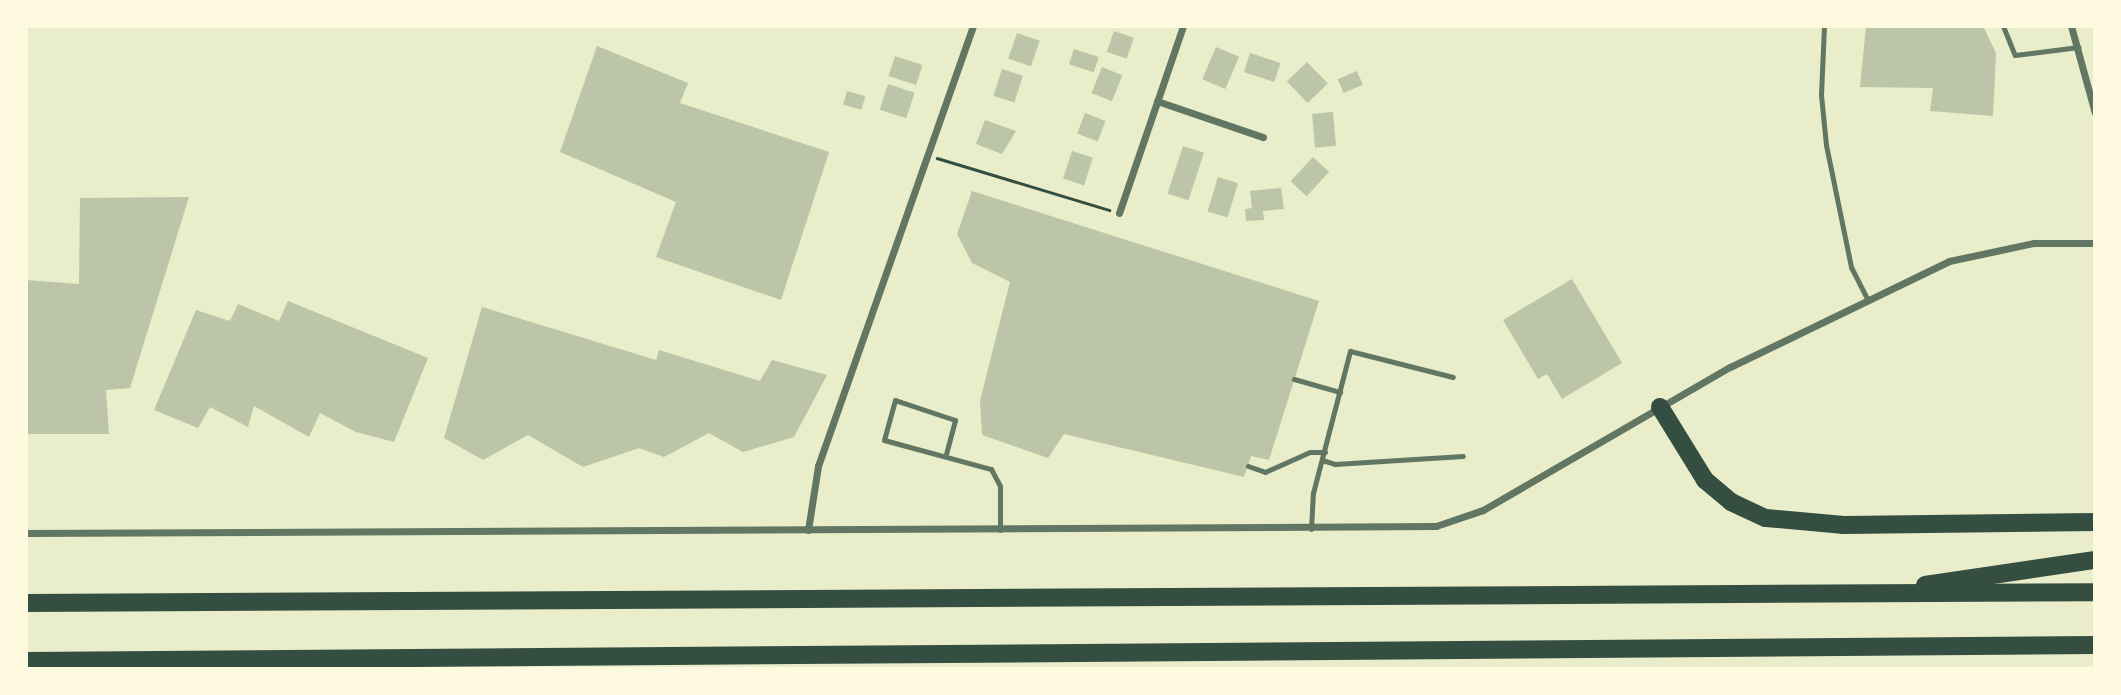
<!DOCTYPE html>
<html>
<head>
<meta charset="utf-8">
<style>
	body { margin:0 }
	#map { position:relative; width:2121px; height:695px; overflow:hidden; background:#e9edc9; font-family:Barlow,sans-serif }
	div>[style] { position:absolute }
	.building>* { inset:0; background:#bcc5a7; transform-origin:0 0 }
	.path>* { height:2.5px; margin:-1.25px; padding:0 1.25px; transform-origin:1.25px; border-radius:1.25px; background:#344e41 }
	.service>* { height:5px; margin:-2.5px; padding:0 2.5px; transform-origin:2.5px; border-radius:2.5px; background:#617663 }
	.minor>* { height:7px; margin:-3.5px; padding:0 3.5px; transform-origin:3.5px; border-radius:3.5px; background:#617663 }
	.motorway>* { height:18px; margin:-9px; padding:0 9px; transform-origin:9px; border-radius:9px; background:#344e41 }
	span { translate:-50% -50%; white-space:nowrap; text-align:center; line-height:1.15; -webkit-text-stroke:5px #fefae0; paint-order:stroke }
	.frame { position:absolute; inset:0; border:28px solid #fefae0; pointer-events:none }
</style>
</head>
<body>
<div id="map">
	<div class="building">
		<div style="clip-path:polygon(1866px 26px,1983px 26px,1996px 53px,1993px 116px,1930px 111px,1933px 88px,1860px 87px)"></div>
		<div style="left:1114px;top:31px;width:21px;height:22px;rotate:19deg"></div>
		<div style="left:1017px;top:33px;width:24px;height:27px;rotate:19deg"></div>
		<div style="clip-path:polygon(597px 46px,688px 83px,680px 103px,829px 152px,781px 300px,656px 257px,676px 202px,560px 152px)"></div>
		<div style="left:1216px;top:47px;width:25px;height:35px;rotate:23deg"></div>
		<div style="left:1074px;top:49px;width:26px;height:16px;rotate:18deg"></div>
		<div style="left:1250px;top:53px;width:32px;height:20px;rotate:18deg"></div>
		<div style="left:895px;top:56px;width:29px;height:21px;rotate:18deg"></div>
		<div style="left:1307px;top:62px;width:30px;height:28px;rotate:46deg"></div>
		<div style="left:1102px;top:67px;width:22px;height:28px;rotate:22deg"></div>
		<div style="left:1002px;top:69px;width:22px;height:28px;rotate:18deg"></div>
		<div style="left:1357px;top:71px;width:15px;height:21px;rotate:67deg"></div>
		<div style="left:888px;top:84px;width:28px;height:27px;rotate:18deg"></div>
		<div style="left:847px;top:91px;width:19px;height:14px;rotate:16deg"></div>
		<div style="left:1333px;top:112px;width:34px;height:21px;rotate:85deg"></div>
		<div style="left:1085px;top:113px;width:22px;height:22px;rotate:21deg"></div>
		<div style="clip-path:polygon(985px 120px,1016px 131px,1002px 154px,976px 144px)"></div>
		<div style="left:1183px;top:146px;width:22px;height:50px;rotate:18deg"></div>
		<div style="left:1072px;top:151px;width:22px;height:29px;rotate:18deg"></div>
		<div style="left:1313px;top:157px;width:22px;height:33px;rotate:43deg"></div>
		<div style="left:1218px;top:177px;width:21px;height:36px;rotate:17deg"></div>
		<div style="clip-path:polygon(1281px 188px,1284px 209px,1263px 211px,1264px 220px,1246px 221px,1245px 209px,1252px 208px,1250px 191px)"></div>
		<div style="clip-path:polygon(972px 191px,1319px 301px,1269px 460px,1251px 456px,1244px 477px,1064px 434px,1048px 458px,982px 435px,980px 401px,1010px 282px,972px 263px,957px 234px)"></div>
		<div style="clip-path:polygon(189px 197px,130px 388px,106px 390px,109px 434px,26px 434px,26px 280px,79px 284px,80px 198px)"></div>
		<div style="clip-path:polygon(1572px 279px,1622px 363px,1562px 399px,1547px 374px,1538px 379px,1503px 320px)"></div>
		<div style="clip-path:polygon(288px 301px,428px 358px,394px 442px,356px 432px,320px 413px,309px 437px,254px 406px,248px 427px,210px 407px,198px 428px,154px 410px,196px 310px,230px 321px,238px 304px,279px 321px)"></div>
		<div style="clip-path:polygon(482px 307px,656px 360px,659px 350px,760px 381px,772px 360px,827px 375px,794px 437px,743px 452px,709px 433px,664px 457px,639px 448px,583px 467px,528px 435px,483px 460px,444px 438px)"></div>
	</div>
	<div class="path">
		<div style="left:937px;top:158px;width:180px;rotate:16.8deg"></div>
	</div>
	<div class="service">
		<div style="left:1824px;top:26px;width:69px;rotate:92.5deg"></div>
		<div style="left:1821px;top:95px;width:50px;rotate:84.3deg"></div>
		<div style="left:1826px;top:145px;width:125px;rotate:78.4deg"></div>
		<div style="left:1851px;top:267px;width:34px;rotate:63deg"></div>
		<div style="left:2003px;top:26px;width:31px;rotate:68deg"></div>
		<div style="left:2015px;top:55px;width:64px;rotate:-7.2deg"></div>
		<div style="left:1294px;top:379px;width:48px;rotate:15.8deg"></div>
		<div style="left:946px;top:454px;width:35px;rotate:-75deg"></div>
		<div style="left:955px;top:420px;width:63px;rotate:-161.6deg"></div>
		<div style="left:895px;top:400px;width:41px;rotate:105.4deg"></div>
		<div style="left:884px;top:440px;width:111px;rotate:15.2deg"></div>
		<div style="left:991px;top:469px;width:19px;rotate:62deg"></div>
		<div style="left:1000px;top:486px;width:44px;rotate:90deg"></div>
		<div style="left:1322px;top:460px;width:14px;rotate:17deg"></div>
		<div style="left:1335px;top:464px;width:128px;rotate:-3.6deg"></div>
		<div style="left:1248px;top:466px;width:18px;rotate:19deg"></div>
		<div style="left:1265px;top:472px;width:49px;rotate:-24deg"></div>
		<div style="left:1310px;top:452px;width:15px"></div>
		<div style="left:1311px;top:529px;width:36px;rotate:-87deg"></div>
		<div style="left:1313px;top:493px;width:147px;rotate:-75.4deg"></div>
		<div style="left:1350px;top:351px;width:106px;rotate:14.2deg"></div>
	</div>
	<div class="minor">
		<div style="left:2071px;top:26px;width:90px;rotate:74.6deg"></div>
		<div style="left:1157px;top:101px;width:112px;rotate:18.8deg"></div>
		<div style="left:1119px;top:213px;width:198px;rotate:-71.1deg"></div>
		<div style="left:808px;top:530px;width:65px;rotate:-81.1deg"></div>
		<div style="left:818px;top:466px;width:467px;rotate:-70.6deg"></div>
		<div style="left:26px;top:533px;width:1410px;rotate:-0.28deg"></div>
		<div style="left:1436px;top:526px;width:50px;rotate:-18.8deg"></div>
		<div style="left:1483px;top:510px;width:285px;rotate:-30.1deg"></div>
		<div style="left:1730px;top:367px;width:243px;rotate:-25.8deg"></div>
		<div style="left:1949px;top:261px;width:87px;rotate:-12deg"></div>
		<div style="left:2034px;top:243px;width:61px"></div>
	</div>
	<div class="motorway">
		<div style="left:1660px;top:407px;width:86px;rotate:58.3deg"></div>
		<div style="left:1705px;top:480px;width:34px;rotate:40deg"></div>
		<div style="left:1731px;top:502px;width:38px;rotate:25deg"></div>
		<div style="left:1766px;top:518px;width:78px;rotate:5.1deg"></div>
		<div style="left:1844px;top:525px;width:251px;rotate:-0.7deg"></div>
		<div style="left:1925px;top:585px;width:172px;rotate:-8.4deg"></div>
		<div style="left:26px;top:603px;width:2069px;rotate:-0.3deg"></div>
		<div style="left:26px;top:661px;width:2069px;rotate:-0.44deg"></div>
	</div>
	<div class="frame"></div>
</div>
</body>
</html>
